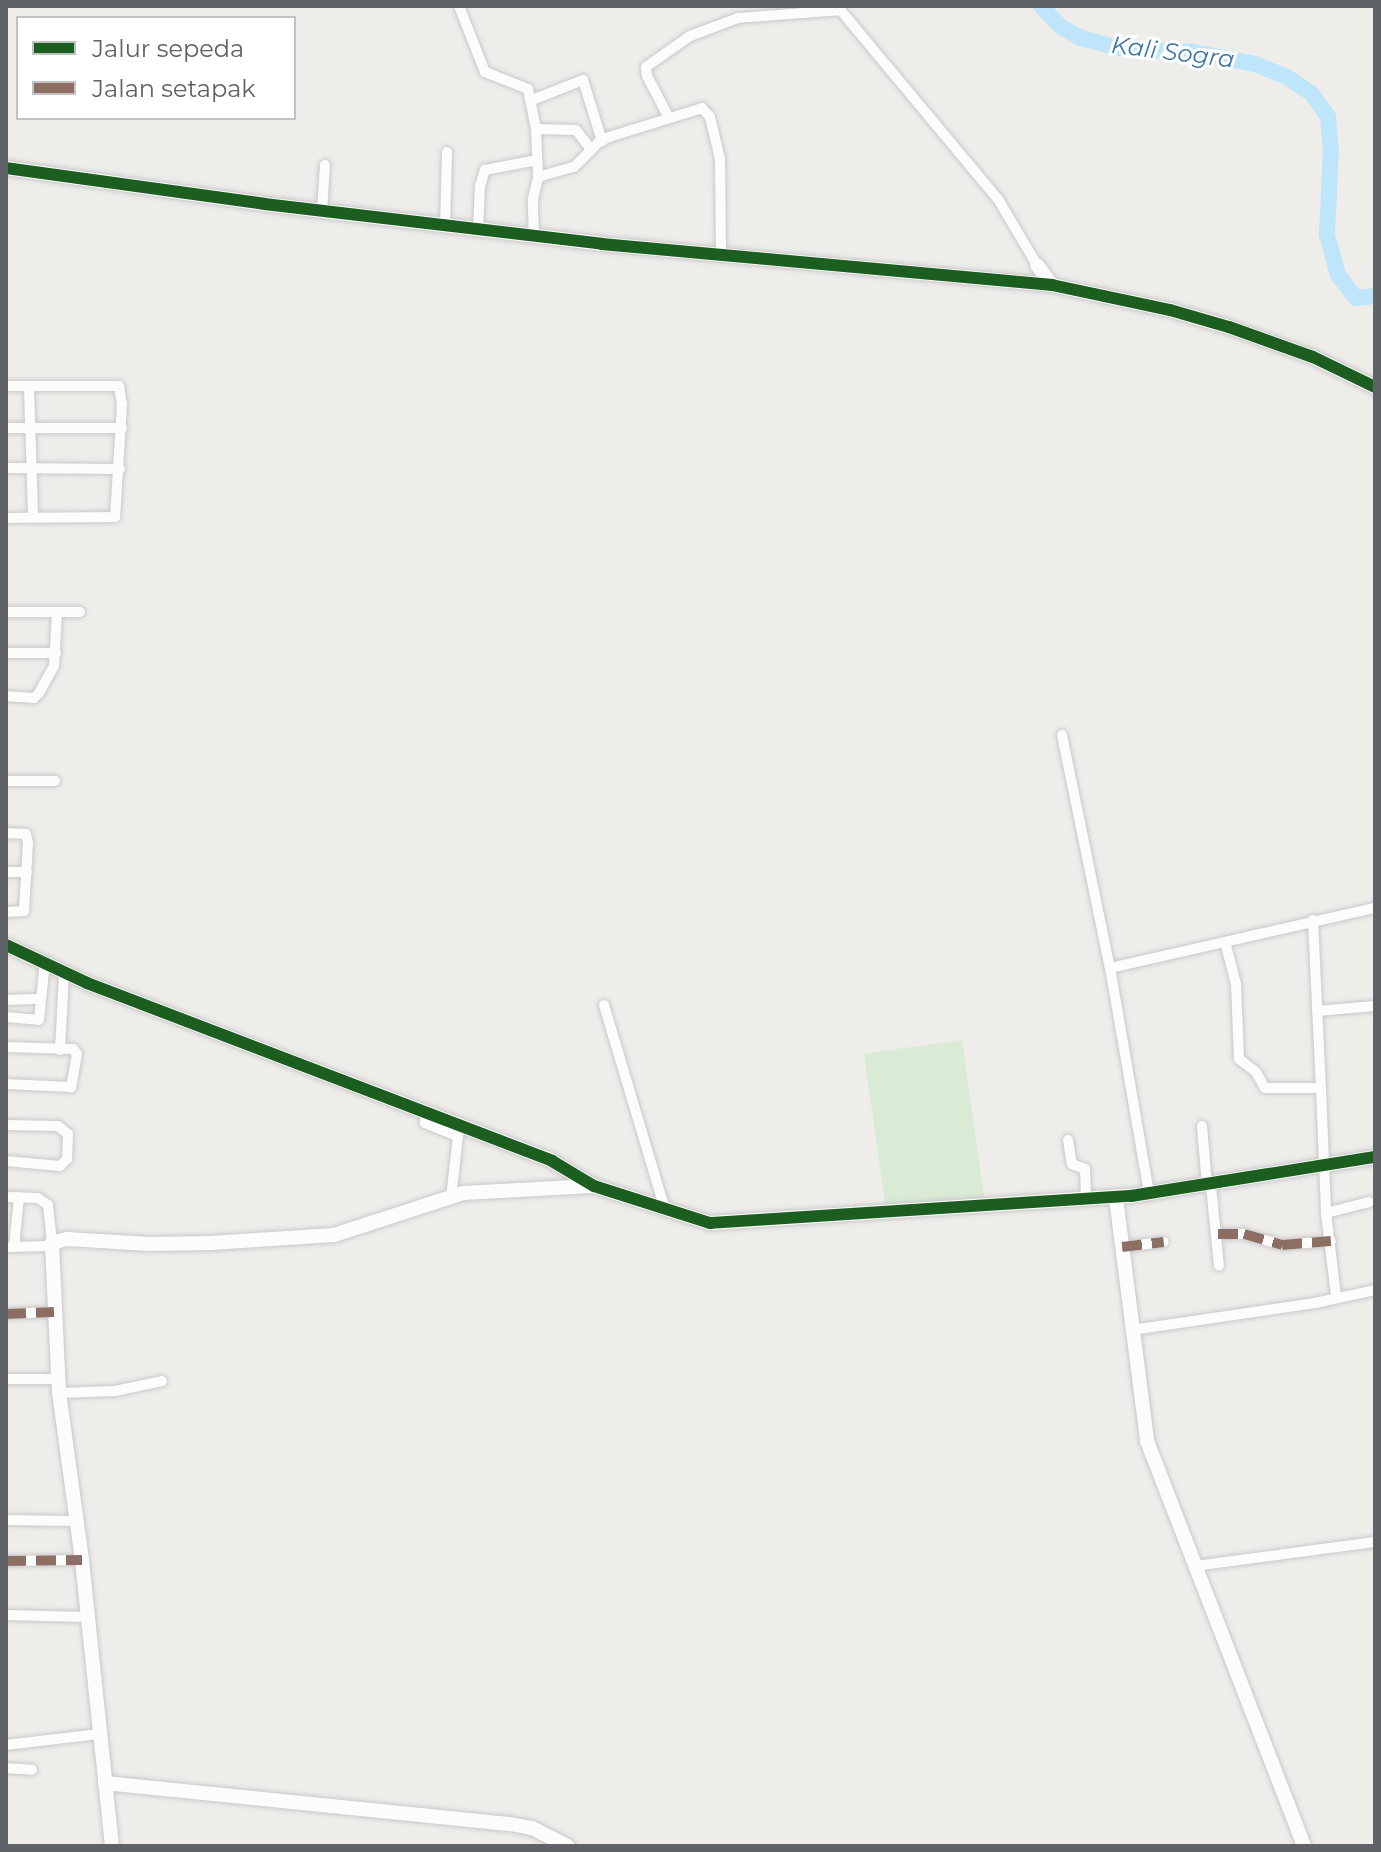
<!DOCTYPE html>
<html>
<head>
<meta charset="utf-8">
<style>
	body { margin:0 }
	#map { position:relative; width:1381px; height:1852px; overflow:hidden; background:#efedea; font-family:Montserrat,sans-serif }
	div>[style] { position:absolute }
	.green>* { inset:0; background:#d9ead5; transform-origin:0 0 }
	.river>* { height:16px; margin:-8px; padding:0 8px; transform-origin:8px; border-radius:8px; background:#bee5f9 }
	.roads { filter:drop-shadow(0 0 2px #c9c9ca) drop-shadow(0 0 2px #c9c9ca) }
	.street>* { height:10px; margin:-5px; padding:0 5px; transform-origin:5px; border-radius:5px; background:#fdfcfc }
	.secondary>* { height:14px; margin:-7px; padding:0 7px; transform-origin:7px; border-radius:7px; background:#fdfcfc }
	.quiet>* { height:10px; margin-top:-5px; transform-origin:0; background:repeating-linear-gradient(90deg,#8d6e63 0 20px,transparent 0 30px) }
	.cycleway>* { height:12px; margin:-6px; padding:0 6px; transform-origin:6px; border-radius:6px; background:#1b5e20 }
	span { translate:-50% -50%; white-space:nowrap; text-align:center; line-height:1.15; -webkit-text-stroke:6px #fff; paint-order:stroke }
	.water-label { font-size:24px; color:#3d77a3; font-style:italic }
	.frame { position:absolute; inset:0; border:8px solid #5f6368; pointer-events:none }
	.legend { position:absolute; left:16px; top:16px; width:280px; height:104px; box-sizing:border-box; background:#fff; border:2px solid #bfc1c3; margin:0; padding:10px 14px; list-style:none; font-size:24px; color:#5f6368 }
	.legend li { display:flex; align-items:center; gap:16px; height:40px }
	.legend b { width:40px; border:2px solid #bfc1c3 }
</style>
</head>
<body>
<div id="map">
	<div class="green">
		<div style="left:962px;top:1040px;width:160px;height:99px;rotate:82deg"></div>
	</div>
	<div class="river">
		<div style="left:1041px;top:6px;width:28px;rotate:46deg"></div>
		<div style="left:1060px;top:26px;width:24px;rotate:30deg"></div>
		<div style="left:1081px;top:38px;width:38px;rotate:15deg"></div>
		<div style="left:1118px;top:48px;width:76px;rotate:3deg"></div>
		<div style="left:1194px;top:52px;width:62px;rotate:11.1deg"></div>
		<div style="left:1255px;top:64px;width:35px;rotate:22deg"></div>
		<div style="left:1287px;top:77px;width:30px;rotate:34deg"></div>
		<div style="left:1312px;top:94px;width:28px;rotate:55deg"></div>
		<div style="left:1328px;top:117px;width:32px;rotate:85deg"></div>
		<div style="left:1331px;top:149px;width:86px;rotate:92.7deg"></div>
		<div style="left:1327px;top:235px;width:41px;rotate:74.6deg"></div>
		<div style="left:1338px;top:275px;width:29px;rotate:52deg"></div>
		<div style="left:1356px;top:298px;width:19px;rotate:-6deg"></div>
	</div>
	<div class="roads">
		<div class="street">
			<div style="left:459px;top:6px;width:71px;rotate:68.5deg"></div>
			<div style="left:485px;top:72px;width:46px;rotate:21.6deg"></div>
			<div style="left:528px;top:89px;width:41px;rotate:78.7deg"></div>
			<div style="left:536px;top:129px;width:40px;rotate:1.4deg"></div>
			<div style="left:576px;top:130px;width:24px;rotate:52deg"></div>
			<div style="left:837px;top:6px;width:251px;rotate:50.2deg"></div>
			<div style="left:998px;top:199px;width:77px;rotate:59.4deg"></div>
			<div style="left:532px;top:100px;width:55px;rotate:-21.4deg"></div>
			<div style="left:583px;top:80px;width:64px;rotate:72.7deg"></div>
			<div style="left:669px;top:118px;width:47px;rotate:-117.6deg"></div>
			<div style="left:647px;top:76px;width:9px;rotate:-96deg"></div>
			<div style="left:646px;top:67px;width:54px;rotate:-35.2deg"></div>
			<div style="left:690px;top:36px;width:51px;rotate:-20.6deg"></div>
			<div style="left:738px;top:18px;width:103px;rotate:-4.4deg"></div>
			<div style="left:536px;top:129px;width:48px;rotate:87.6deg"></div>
			<div style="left:322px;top:211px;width:46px;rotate:-86.3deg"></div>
			<div style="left:445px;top:225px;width:73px;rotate:-88.4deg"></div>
			<div style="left:478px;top:230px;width:44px;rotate:-87.4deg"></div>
			<div style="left:480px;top:186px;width:17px;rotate:-73deg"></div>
			<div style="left:485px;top:170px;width:53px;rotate:-10.9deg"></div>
			<div style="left:534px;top:237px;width:38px;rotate:-92deg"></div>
			<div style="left:533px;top:199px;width:23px;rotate:-77deg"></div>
			<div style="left:538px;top:177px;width:37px;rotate:-16deg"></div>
			<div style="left:574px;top:167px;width:35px;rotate:-45deg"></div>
			<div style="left:599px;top:142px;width:11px;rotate:-27deg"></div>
			<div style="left:609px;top:137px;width:97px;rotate:-17.3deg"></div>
			<div style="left:702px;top:108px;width:12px;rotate:48deg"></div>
			<div style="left:710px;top:117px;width:43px;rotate:76.6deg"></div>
			<div style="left:720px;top:159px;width:97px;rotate:89.4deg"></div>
			<div style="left:6px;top:386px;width:113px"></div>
			<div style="left:119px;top:386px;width:18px;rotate:81deg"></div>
			<div style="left:122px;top:404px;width:113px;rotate:93.5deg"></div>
			<div style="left:115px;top:517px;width:109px;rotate:179.5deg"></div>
			<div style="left:29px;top:387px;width:130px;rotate:88.2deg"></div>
			<div style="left:6px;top:428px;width:116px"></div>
			<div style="left:6px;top:468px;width:114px;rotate:0.5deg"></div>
			<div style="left:6px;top:612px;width:74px"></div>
			<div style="left:6px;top:653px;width:50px"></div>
			<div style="left:6px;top:696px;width:28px;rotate:4deg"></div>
			<div style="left:34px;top:698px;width:7px;rotate:-45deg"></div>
			<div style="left:39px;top:693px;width:31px;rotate:-61deg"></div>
			<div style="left:54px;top:666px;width:53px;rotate:-86.8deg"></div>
			<div style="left:1062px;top:735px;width:238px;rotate:78.4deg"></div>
			<div style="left:6px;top:781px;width:49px"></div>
			<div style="left:6px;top:833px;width:20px;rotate:3deg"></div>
			<div style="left:26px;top:834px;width:9px;rotate:77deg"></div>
			<div style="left:28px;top:843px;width:68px;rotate:93.4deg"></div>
			<div style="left:24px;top:911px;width:18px;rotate:177deg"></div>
			<div style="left:6px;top:872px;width:21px"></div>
			<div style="left:1313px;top:920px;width:168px;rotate:87.3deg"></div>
			<div style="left:1225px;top:942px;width:43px;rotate:75.3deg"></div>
			<div style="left:1236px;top:984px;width:75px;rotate:87.7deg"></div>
			<div style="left:1239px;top:1059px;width:21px;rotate:37deg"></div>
			<div style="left:1256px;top:1072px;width:18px;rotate:61deg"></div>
			<div style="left:1265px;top:1088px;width:56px"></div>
			<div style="left:1321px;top:1088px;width:125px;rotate:87.7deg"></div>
			<div style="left:1326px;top:1213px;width:84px;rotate:83.1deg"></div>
			<div style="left:6px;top:1000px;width:35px;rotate:-2deg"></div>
			<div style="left:604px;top:1005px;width:213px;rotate:73.4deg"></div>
			<div style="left:1317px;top:1011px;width:58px;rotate:-4.9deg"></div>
			<div style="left:6px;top:1017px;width:33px;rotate:5deg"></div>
			<div style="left:39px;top:1020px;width:59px;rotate:-84.2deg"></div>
			<div style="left:6px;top:1047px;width:67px;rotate:1.7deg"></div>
			<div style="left:73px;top:1049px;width:6px;rotate:51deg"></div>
			<div style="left:77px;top:1054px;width:34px;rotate:100deg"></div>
			<div style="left:71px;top:1087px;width:65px;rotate:-177.4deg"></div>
			<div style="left:60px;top:1050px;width:77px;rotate:-87deg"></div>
			<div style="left:426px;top:1113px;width:10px;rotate:96deg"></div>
			<div style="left:425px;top:1123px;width:35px;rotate:22deg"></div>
			<div style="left:458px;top:1136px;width:61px;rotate:96.5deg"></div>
			<div style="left:6px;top:1125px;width:52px;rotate:1.1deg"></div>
			<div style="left:58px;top:1126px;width:13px;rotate:39deg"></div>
			<div style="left:68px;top:1134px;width:25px;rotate:92deg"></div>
			<div style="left:67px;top:1159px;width:10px;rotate:135deg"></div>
			<div style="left:60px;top:1166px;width:54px;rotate:-174.7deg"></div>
			<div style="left:1202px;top:1126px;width:60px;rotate:85.2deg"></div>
			<div style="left:1068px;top:1140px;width:24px;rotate:81deg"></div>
			<div style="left:1072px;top:1164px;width:14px;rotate:21deg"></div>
			<div style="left:1085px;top:1169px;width:30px;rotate:88deg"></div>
			<div style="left:1211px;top:1186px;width:80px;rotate:84.3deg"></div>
			<div style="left:1149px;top:1193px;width:228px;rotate:-99.8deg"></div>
			<div style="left:1110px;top:968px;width:272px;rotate:-12.8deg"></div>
			<div style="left:6px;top:1197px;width:32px;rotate:2deg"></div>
			<div style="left:38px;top:1198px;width:12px;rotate:35deg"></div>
			<div style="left:48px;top:1205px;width:38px;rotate:84deg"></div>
			<div style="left:1326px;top:1213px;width:44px;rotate:-14.3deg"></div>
			<div style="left:1218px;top:1234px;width:26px"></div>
			<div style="left:1244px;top:1234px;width:40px;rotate:16deg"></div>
			<div style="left:1282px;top:1245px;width:49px;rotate:-4.7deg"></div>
			<div style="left:6px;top:1247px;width:45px;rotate:-1.3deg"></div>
			<div style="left:14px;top:1247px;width:50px;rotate:-84.3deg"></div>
			<div style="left:1122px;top:1247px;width:42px;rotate:-6.8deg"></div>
			<div style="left:6px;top:1314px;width:48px;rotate:-2.4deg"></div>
			<div style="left:1132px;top:1330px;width:185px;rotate:-8.4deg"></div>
			<div style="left:1315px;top:1303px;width:61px;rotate:-12.2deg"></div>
			<div style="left:6px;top:1379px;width:52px"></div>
			<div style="left:59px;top:1393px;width:56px;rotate:-2deg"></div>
			<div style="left:115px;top:1391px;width:48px;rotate:-12deg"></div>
			<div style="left:6px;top:1520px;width:68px;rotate:0.8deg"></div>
			<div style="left:6px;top:1561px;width:76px;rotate:-0.8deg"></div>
			<div style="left:1195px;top:1566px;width:182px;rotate:-7.6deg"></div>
			<div style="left:6px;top:1615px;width:80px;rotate:1.4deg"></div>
			<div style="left:6px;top:1745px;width:93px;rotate:-6.8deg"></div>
			<div style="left:6px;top:1768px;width:26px;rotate:4deg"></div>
		</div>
		<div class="secondary">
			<div style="left:6px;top:168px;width:260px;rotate:7.9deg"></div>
			<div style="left:264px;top:204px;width:340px;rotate:6.7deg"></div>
			<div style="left:602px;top:244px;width:452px;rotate:5.2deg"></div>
			<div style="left:1052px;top:285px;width:121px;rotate:12deg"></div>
			<div style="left:1170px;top:310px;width:61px;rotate:16.1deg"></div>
			<div style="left:1229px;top:327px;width:89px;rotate:19.7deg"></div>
			<div style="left:1313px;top:357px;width:69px;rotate:25.8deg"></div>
			<div style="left:1037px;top:265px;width:25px;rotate:53deg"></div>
			<div style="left:6px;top:945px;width:89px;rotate:25.1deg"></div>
			<div style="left:87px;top:983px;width:498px;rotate:20.9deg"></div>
			<div style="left:552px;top:1161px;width:49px;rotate:30.8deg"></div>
			<div style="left:594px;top:1186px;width:122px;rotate:17.7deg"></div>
			<div style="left:710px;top:1223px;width:422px;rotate:-3.7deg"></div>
			<div style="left:1131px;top:1196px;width:247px;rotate:-9.1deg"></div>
			<div style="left:1116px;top:1198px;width:245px;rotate:82.7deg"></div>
			<div style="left:1147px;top:1441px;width:434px;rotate:68.8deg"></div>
			<div style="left:105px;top:1783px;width:408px;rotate:5.8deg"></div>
			<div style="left:511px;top:1824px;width:21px;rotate:11deg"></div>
			<div style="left:532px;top:1828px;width:40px;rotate:26.6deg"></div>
			<div style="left:112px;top:1846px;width:288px;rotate:-96deg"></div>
			<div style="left:82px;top:1560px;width:169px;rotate:-97.8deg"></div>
			<div style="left:59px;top:1393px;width:150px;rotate:-92.7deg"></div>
			<div style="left:52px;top:1243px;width:16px;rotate:-15deg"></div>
			<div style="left:67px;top:1239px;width:83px;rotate:3.4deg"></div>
			<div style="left:150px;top:1244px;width:60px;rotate:-1deg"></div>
			<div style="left:210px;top:1243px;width:124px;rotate:-3.7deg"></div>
			<div style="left:334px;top:1235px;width:136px;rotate:-18deg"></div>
			<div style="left:463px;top:1193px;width:130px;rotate:-3.1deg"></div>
		</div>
	</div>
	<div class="quiet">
		<div style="left:1218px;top:1234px;width:26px"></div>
		<div style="left:1244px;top:1234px;width:40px;rotate:16deg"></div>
		<div style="left:1282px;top:1245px;width:49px;rotate:-4.7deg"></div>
		<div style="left:1122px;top:1247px;width:42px;rotate:-6.8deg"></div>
		<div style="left:6px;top:1314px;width:48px;rotate:-2.4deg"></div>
		<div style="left:6px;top:1561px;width:76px;rotate:-0.8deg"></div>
	</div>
	<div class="cycleway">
		<div style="left:6px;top:168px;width:260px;rotate:7.9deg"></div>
		<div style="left:264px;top:204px;width:340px;rotate:6.7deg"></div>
		<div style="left:602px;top:244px;width:452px;rotate:5.2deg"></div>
		<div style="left:1052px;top:285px;width:121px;rotate:12deg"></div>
		<div style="left:1170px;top:310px;width:61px;rotate:16.1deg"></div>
		<div style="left:1229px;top:327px;width:89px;rotate:19.7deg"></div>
		<div style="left:1313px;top:357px;width:69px;rotate:25.8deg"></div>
		<div style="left:6px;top:945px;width:89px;rotate:25.1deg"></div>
		<div style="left:87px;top:983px;width:498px;rotate:20.9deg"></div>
		<div style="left:552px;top:1161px;width:49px;rotate:30.8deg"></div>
		<div style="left:594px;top:1186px;width:122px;rotate:17.7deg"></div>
		<div style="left:710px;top:1223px;width:422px;rotate:-3.7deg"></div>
		<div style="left:1131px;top:1196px;width:247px;rotate:-9.1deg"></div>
	</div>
	<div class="water-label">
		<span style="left:1173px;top:52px;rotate:7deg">Kali Sogra</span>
	</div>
	<div class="frame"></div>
	<ul class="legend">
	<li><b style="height:10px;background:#1b5e20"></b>Jalur sepeda</li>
	<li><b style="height:10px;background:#8d6e63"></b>Jalan setapak</li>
	</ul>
</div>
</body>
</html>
